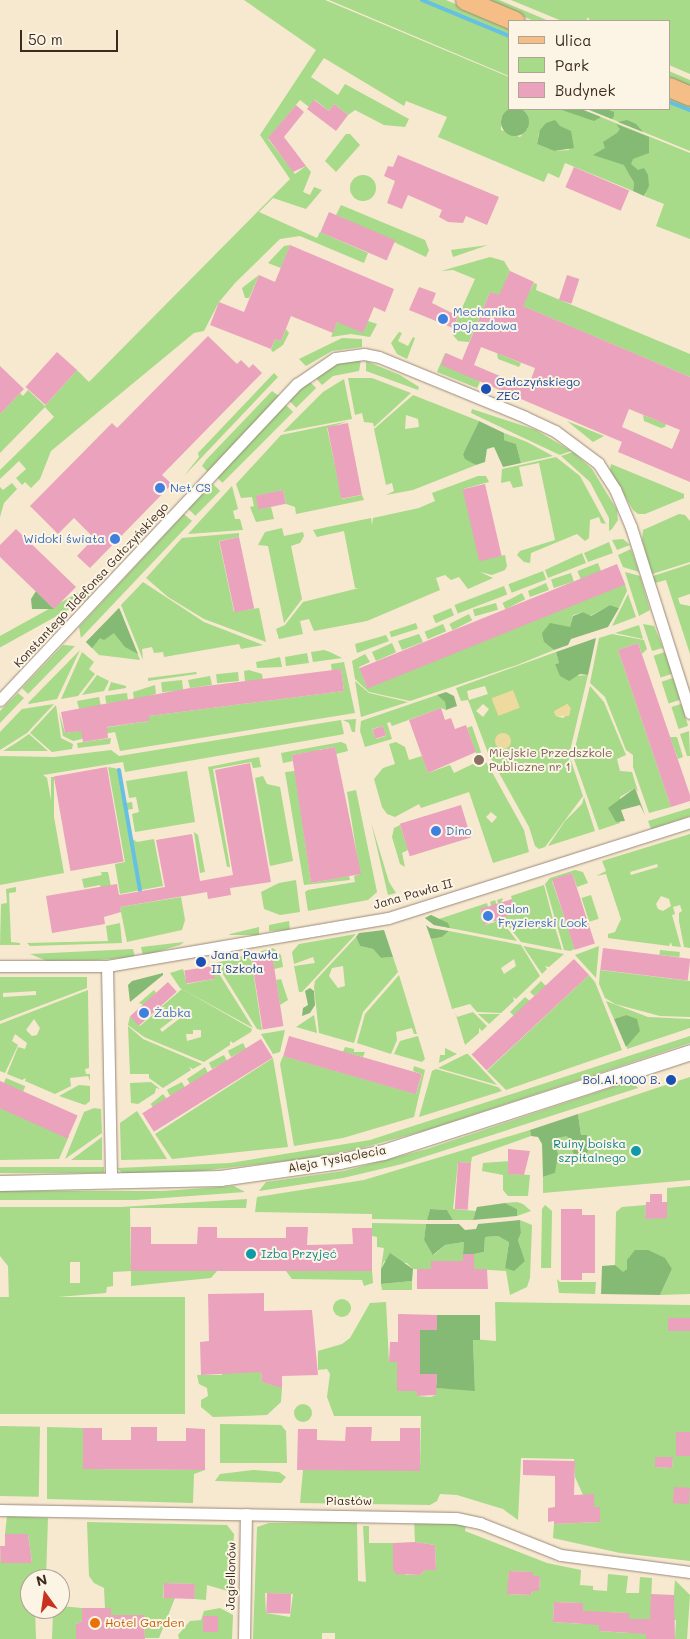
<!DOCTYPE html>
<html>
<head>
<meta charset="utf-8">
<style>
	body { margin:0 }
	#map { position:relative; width:690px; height:1639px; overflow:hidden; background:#f7e8d0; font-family:Mali,sans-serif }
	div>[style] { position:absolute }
	.green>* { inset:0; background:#a7da89; transform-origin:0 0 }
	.round { border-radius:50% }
	.forest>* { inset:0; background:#85ba75 }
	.sand>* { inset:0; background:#eeda9e; transform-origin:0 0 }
	.stream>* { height:4px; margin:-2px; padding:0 2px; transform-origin:2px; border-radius:2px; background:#65c0e3 }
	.building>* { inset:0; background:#eaa2bd; transform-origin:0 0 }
	.roads { filter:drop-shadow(0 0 1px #998977) drop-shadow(0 0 1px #998977) }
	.minor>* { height:11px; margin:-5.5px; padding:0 5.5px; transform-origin:5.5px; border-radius:5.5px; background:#fff }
	.tertiary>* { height:15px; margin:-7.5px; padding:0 7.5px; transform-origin:7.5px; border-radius:7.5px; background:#fff }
	.primary>* { height:19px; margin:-9.5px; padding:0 9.5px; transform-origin:9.5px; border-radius:9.5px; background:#f6be87 }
	.dots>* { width:14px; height:14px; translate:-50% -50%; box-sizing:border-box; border:2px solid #fcf5e5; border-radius:50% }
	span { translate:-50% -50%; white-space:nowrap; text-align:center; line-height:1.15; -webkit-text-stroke:4px #fcf5e5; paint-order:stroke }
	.shop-label { font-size:12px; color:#366cbe }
	.left { translate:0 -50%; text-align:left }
	.right { translate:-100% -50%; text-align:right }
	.transit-label { font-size:12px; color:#164399 }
	.street-label { font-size:12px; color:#3b2a1e }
	.education-label { font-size:12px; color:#785e54 }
	.culture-label { font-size:12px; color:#0d838f }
	.food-label { font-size:12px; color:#c56008 }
	.legend { position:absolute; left:508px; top:20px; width:162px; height:90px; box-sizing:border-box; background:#fcf5e5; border:1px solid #afa495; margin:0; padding:6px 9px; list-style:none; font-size:15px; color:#3b2a1e }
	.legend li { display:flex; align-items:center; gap:10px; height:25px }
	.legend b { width:25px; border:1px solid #afa495 }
	.north { position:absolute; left:20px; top:1569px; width:50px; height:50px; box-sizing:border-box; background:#fcf5e5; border:1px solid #afa495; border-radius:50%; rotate:346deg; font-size:14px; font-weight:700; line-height:20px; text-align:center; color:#3b2a1e }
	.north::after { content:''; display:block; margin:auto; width:18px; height:22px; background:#c8321e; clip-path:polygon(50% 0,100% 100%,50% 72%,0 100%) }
	.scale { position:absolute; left:20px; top:30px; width:98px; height:22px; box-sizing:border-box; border:2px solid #3b2a1e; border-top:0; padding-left:6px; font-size:15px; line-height:18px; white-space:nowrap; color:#3b2a1e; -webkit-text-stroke:4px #fcf5e5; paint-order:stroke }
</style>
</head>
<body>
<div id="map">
	<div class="green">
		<div style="clip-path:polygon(evenodd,244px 0,325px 0,509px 77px,509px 109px,581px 109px,690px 153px,690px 239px,656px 226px,664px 204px,644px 196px,646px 194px,630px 177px,634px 183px,633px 191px,565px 163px,559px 178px,548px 173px,544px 182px,438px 137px,447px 117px,406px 101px,404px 106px,324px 58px,311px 77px,338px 95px,345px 84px,409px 119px,405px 127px,384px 125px,355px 110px,348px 115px,334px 104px,329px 111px,315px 100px,309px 107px,300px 100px,268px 139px,295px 174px,306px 166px,311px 172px,303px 192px,310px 195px,314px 187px,322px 190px,306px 209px,273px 198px,259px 212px,317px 238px,320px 232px,368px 253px,364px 263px,300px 236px,280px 239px,235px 283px,219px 302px,204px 331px,194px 333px,51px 451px,40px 479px,31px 488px,25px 482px,22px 485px,16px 478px,26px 469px,19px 461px,0 479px,0 470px,54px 417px,45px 407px,0 453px,0 414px,20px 393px,23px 396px,28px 390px,45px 406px,77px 370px,89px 382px,290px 179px,260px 135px,316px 50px,244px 0,501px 117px,528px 128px,520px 137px,501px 130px,501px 117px,244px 0,539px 133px,570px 150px,554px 151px,537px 144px,539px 133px)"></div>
		<div style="clip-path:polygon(329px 0,446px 0,509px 27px,509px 76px)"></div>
		<div style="clip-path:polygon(484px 0,499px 0,549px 21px,534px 21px)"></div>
		<div style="clip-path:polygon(511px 0,690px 0,690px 74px,669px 65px,669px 21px,590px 21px,588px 17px,586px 21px,562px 21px)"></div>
		<div style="clip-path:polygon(669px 71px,690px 80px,690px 87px,669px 78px)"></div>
		<div style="clip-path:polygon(669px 94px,690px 103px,690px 151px,587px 109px,669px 109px)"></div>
		<div style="clip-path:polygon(346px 134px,350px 134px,360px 145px,336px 172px,325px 161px)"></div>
		<div class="round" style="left:350px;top:175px;width:26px;height:26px"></div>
		<div style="clip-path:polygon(341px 205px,425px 240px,429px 250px,426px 257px,336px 215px)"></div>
		<div style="clip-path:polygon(290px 245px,281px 268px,268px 263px,284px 246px)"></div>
		<div style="clip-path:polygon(488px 245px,453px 257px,451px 250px)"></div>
		<div style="clip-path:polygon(490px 257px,504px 261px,510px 271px,506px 280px,530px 291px,534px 283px,537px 284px,536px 290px,690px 354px,690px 377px,490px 292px,469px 342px,458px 341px,452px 334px,453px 328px,475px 279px,453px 270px,441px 271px)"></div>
		<div style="clip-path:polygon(259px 275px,249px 298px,245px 298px,242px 288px)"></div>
		<div style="clip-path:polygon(368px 321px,377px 324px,370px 337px,351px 334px,331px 337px,337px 322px)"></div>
		<div style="clip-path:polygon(286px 329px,289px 333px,283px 345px,273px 352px,271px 350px,275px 339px,281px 341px)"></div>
		<div style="clip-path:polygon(399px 332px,402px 333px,398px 341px,408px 346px,413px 337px,415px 338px,407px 359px,397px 354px,391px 343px)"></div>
		<div style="clip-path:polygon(342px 338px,362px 339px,362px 347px,332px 351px,306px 366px,299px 359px)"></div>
		<div style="clip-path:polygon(445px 353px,480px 382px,477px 388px,437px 372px)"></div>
		<div style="clip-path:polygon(497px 353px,521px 363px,519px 367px,498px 359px)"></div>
		<div style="clip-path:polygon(361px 360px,359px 371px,333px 376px,322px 385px,314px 376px,340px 362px)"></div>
		<div style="clip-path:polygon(366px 361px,400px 375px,419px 387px,418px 390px,366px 371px)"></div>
		<div style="clip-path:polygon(274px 373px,278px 377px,184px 476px,199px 457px,198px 453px)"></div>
		<div style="clip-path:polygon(348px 378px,372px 378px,411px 393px,374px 427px,373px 423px,364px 422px,362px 413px,355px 415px)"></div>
		<div style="clip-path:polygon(344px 379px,352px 419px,283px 432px,323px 392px)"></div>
		<div style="left:309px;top:381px;width:10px;height:28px;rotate:45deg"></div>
		<div style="clip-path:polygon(272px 391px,279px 396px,208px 472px,202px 466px,206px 460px)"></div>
		<div style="clip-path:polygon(evenodd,413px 395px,479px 421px,463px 454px,476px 465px,413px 490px,386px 495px,394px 491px,392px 483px,386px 485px,374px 429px,413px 395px,406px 415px,418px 419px,419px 427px,405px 429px,406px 415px)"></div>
		<div style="left:286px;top:405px;width:10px;height:100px;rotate:45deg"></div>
		<div style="clip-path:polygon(472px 409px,536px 430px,571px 451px,560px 455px,471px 413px)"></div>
		<div style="clip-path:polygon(643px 415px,666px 424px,665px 427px,661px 428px,644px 421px)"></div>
		<div style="clip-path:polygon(349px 421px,327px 428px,342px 499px,362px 495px,364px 500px,296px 514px,295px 507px,286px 504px,283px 490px,256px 496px,259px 509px,271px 507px,274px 519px,256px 522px,250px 507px,254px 506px,252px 497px,241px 498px,236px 484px,281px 435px)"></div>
		<div style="clip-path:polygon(567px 421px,604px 436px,593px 442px)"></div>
		<div style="clip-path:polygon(504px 433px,527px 442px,553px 456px,521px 463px,516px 444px,504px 440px)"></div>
		<div style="clip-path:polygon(573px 452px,592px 469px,617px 510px,618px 520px,612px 529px,609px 531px,609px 518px,590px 482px,561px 456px)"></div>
		<div style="clip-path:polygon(556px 457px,580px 476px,606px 524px,601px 523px,599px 517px,590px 520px,589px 538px,585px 541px,577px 534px,531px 553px,530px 563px,524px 562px,517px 555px,520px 551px,555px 540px,539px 463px,519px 467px,523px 486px,513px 488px,510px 481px,501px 483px,502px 469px)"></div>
		<div style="clip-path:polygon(611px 464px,684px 494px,684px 498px,645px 514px,638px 514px,633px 510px,610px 470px)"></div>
		<div style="clip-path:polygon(478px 476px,486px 476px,489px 482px,463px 489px,480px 560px,505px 555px,507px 566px,505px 570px,492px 575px,480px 572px,493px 578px,468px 589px,459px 577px,451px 580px,445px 575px,436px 578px,440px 590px,367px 621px,314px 631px,309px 619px,300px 621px,303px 634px,279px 639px,276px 629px,285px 625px,303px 602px,359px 588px,355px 588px,344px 531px,317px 537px,313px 530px,371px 518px,372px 525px,373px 518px,419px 508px,435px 501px,432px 493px)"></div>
		<div style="clip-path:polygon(12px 483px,17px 489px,4px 503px,0 517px,0 487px,3px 490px)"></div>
		<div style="left:213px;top:484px;width:10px;height:35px;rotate:45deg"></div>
		<div style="clip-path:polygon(232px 486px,238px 509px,233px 511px,235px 519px,240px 519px,243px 530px,188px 534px)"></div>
		<div style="clip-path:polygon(184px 514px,192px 521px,81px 638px,79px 627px)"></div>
		<div style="clip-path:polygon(679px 514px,685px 515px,690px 521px,690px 562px,652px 574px,642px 540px,643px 530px)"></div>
		<div style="clip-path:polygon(282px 528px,284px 536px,303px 532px,304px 536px,300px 543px,291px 546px,302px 599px,284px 623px,268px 546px,258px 545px,265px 532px)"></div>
		<div style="clip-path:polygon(239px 533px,239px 537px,219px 541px,234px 612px,259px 608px,266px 642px,204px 619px,168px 597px,146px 578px,182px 538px)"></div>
		<div style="clip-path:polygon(623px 539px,630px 545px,617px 550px,612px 540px)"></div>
		<div style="clip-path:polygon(609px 542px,613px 553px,588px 562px,584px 553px)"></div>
		<div style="clip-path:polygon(631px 549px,639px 572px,623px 567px,618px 555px)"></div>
		<div style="clip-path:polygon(582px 553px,586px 563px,548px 578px,545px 570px)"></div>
		<div style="left:598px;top:563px;width:9px;height:22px;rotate:69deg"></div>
		<div style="clip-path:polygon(690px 564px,690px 594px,678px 598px,680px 604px,690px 606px,690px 654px,666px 580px,655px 583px,653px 576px)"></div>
		<div style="left:543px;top:571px;width:9px;height:37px;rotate:69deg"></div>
		<div style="clip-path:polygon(625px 572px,640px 576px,650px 610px,639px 616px)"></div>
		<div style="left:571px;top:573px;width:9px;height:21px;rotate:72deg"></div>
		<div style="clip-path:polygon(143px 582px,204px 622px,263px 645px,241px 649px,239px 644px,164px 657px,163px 652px,154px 653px,152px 647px,142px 649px,143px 660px,121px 605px)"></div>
		<div style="clip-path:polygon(546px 583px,549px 590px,530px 597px,528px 591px)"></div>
		<div style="clip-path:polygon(625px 584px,627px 591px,619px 608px,610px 605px,590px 616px,583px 612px,573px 615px,570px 627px,544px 642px,554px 650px,517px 665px,410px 701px,369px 692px,355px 679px,352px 661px,365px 654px,370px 662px,359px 667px,367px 687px)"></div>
		<div style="left:504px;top:586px;width:9px;height:53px;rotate:69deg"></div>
		<div style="left:85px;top:589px;width:10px;height:113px;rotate:61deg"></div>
		<div style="left:522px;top:593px;width:7px;height:22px;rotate:63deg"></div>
		<div style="clip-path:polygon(628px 594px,636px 617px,612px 626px)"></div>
		<div style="left:496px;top:603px;width:7px;height:24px;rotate:74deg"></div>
		<div style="clip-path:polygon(119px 608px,120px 610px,140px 660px,99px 655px,86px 642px)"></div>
		<div style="left:451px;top:608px;width:8px;height:20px;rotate:67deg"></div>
		<div style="left:469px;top:614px;width:7px;height:22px;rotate:63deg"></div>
		<div style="left:416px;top:623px;width:6px;height:28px;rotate:72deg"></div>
		<div style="left:443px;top:624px;width:8px;height:20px;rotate:67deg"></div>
		<div style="clip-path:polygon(643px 624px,654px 626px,663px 648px,652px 651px)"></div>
		<div style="clip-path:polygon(639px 625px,643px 639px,615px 633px)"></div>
		<div style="clip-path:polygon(419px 634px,423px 642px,402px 650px,398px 641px)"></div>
		<div style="clip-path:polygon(612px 634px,644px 640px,647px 649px,642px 654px,638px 643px,618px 650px,671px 807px,649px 813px,633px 767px,633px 755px,626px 750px,605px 697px,590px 683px,599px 638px)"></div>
		<div style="clip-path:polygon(386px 635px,389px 641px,357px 653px,355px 644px)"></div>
		<div style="left:392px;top:643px;width:10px;height:22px;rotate:66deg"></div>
		<div style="clip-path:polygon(63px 645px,75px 646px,28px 694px,22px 688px)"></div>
		<div style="clip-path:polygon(80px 650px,57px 699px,29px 704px,28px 703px)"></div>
		<div style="clip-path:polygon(324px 650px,330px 652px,342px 658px,313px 662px,311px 652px)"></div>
		<div style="clip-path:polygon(82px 652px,94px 662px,89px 669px,95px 674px,78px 696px,61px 699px)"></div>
		<div style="clip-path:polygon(evenodd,556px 652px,559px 663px,555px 664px,574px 676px,588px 675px,569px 755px,583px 796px,545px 847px,539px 849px,535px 846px,529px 827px,488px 753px,468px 700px,461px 701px,456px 688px,556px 652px,485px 686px,488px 694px,469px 700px,467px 691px,485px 686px,556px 652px,483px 704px,489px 709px,483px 717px,476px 711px,483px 704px,556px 652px,568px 704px,570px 713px,563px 718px,556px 716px,554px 712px,568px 704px)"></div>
		<div style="left:665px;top:652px;width:23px;height:12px;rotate:72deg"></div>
		<div style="clip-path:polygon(307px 653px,309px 663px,286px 666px,285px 657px)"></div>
		<div style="clip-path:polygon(280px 657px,282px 667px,257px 668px,256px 662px)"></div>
		<div style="clip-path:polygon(344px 662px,355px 713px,120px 751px,115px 732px,104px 734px,103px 728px,149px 721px,149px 716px,344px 691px,341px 669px,332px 671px,331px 664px)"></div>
		<div style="clip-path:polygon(249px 670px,262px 674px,263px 681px,245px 681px,244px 671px)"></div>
		<div style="clip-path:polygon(196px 672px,197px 674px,148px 681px,148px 678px)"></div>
		<div style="left:238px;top:672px;width:9px;height:22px;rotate:84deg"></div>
		<div style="clip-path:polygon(97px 675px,109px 681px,104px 691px,82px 695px)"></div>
		<div style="clip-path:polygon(210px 676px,212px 685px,190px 688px,188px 680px)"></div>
		<div style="left:673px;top:678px;width:23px;height:12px;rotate:72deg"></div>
		<div style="left:182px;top:680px;width:10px;height:21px;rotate:84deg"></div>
		<div style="clip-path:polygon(355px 681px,369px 693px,408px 702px,361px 717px)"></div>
		<div style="clip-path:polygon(111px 682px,126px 686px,126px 688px,108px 691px)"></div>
		<div style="clip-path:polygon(155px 685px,156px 694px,134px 700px,133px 692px)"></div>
		<div style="clip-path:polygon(590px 686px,604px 702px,626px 755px,617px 759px,620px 771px,632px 772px,638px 792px,635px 788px,620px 797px,620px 823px,599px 830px,573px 756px)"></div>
		<div style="clip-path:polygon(18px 693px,24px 698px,0 723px,0 711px)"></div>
		<div style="left:127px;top:693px;width:8px;height:22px;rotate:83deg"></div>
		<div style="clip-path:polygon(evenodd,437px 695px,445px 702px,446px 710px,441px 708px,392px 726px,390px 722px,387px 723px,392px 739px,365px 747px,360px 731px,361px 721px,437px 695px,383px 726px,386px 736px,376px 739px,372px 729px,383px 726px)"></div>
		<div style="clip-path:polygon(99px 697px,101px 706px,79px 709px,77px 701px)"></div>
		<div style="clip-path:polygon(54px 704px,27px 733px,0 750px,0 732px,22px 709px)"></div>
		<div style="left:681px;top:704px;width:23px;height:10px;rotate:72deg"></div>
		<div style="clip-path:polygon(56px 705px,61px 738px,73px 744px,72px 749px,52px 752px,30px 733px)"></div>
		<div style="clip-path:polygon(59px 712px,65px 733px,85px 730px,82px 739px,73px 741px,63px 736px)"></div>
		<div style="clip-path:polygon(356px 719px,355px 732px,352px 732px,349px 723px,343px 720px)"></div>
		<div style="clip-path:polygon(341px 720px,344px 734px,339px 735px,125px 772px,123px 762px,43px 775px,47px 778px,64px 873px,0 885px,0 756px,54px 757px,111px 750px,119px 756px)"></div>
		<div style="left:472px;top:726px;width:28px;height:5px;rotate:71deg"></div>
		<div style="clip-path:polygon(689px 731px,690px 756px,687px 756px,680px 734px)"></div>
		<div style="clip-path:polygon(29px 734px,48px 751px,3px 751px,16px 743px)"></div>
		<div style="clip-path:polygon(670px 737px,677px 737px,683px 757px,678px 759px)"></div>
		<div style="clip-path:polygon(111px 738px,110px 744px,78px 748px,77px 743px)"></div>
		<div style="clip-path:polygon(341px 742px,346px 744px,348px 751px,336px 754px,335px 747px,318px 750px,310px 756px,309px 752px,292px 755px,293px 761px,283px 763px,281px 753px)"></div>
		<div style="clip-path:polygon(evenodd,396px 742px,405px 747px,409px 760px,422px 756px,428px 773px,450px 765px,454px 773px,479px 761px,487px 763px,524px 830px,529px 852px,493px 863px,469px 792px,421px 808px,419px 804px,395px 817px,387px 814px,382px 807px,374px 779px,383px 768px,395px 764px,389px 744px,396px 742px,491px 812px,497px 817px,492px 823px,486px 817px,491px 812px)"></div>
		<div style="clip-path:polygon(259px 757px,261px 767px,253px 768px,251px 762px,213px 769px,230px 867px,227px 867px,208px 767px)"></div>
		<div style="clip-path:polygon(108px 767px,119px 769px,125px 803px,132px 802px,133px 809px,126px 810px,131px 838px,137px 842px,154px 839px,163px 886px,120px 894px,115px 864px,125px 862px)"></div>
		<div style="clip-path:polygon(187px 771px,195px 822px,135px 832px,132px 814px,139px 812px,136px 797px,129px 798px,126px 781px)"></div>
		<div style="clip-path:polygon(295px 771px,311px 883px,349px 876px,350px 880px,304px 885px,285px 772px)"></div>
		<div style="clip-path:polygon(263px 776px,267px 784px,280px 787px,293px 861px,270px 866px,255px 778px)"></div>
		<div style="left:51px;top:777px;width:3px;height:97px"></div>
		<div style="clip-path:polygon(356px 790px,377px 892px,368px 900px,308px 911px,305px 892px,308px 890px,355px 882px,354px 876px,360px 874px,347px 792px)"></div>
		<div style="clip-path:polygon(584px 797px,595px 831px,548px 846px,565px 821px,582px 804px)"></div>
		<div style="clip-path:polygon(690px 808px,690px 816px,651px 829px,648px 821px)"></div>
		<div style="clip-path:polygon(371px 822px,389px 882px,396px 893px,388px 895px)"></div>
		<div style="clip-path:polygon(400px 825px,408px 850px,402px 853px,405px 867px,400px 864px,392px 837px,394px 828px)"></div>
		<div style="clip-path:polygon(194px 832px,198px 835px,205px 872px,200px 873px)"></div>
		<div style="clip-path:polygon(evenodd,690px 834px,690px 948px,684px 947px,679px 921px,679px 913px,682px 911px,680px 905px,673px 907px,675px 914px,672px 915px,681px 947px,672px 946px,671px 942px,669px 946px,608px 938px,608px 934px,615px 932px,621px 919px,606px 874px,596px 876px,606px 871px,602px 861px,690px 834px,657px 864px,658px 867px,631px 875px,630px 872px,657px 864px,690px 834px,661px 896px,669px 899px,671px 906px,663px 911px,658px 909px,656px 904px,661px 896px)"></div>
		<div style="clip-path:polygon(575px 870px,583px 872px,588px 883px,577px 887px,572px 873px,552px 881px,575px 949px,570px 951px,564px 950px,545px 884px,550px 878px)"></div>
		<div style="clip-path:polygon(101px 872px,108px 872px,113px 896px,103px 898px,100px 885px,84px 888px,82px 879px,102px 875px)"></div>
		<div style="clip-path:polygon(296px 880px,300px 912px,280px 915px,264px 909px,261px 892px,279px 883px)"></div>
		<div style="clip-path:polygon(544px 885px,555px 927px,562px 950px,521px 942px,506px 923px,500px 909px,497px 900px,503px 898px,501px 903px,505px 916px,516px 912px,511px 896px)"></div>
		<div style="clip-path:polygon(16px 887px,16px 892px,9px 893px,11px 942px,20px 943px,20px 945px,0 945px,1px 904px,7px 903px,6px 889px)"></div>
		<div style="left:591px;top:895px;width:25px;height:10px;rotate:72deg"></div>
		<div style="clip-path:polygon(181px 897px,185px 920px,182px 930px,127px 942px,120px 907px)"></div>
		<div style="clip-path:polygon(495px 900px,504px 924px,517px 941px,434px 925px,425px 918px,431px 915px,439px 919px,487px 903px,488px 907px,480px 910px,485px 925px,495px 922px,490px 902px)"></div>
		<div style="clip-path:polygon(289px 921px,290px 930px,269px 931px,269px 925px)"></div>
		<div style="clip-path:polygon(120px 923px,122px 943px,30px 946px,27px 943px,108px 941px,106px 926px)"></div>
		<div style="clip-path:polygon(259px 927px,259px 935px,229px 935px,230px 934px)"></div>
		<div style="clip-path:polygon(evenodd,449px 931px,521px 945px,540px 976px,516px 999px,513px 997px,514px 1001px,501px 1013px,477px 1012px,470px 1004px,452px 1009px,431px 939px,442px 937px,449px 931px,514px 959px,516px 966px,504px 974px,501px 968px,514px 959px)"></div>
		<div style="clip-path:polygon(356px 934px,302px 992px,299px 992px,294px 966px,315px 963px,313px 957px,294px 964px,292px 952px,299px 944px)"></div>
		<div style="clip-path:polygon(evenodd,356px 937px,360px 946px,373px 949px,381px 958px,393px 957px,398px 972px,363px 1012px,354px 1043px,319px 1033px,314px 987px,315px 981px,356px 937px,343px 966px,345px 986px,338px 988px,329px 976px,332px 968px,343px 966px)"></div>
		<div style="clip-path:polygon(184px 942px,180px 945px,143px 956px,141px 947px)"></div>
		<div style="clip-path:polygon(523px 946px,564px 954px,549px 967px,545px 966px,547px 969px,542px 974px)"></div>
		<div style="clip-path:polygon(599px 946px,596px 978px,575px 955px)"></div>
		<div style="clip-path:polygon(273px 948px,281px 955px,283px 967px,274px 969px,272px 954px,251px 957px,262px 1030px,257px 1029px,216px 963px)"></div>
		<div style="clip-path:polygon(133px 949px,135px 957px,99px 960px,47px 961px,30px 954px)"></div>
		<div style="left:660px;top:950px;width:20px;height:5px;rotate:6deg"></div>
		<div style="clip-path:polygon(210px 964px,213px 964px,253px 1028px,180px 988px,170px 973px,183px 969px,187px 984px,214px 979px)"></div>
		<div style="clip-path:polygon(600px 970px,690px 981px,690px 1017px,660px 1016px,615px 1004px,605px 998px,599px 984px)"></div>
		<div style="clip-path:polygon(399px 975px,417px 1034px,414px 1034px,412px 1028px,396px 1032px,397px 1040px,391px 1054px,357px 1043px,365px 1014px)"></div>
		<div style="clip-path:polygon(589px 975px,595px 982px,622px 1050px,506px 1090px,487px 1071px)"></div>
		<div style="clip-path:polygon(evenodd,0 977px,87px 977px,87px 988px,0 1021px,0 977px,36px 991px,36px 995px,3px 997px,3px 993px,36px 991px)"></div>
		<div style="clip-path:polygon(281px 979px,288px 1000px,280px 1005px,276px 980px)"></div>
		<div style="clip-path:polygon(541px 981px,546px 986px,534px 996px,530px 992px)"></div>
		<div style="clip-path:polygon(evenodd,182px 989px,252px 1029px,251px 1032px,233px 1043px,230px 1041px,230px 1045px,204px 1062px,144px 1037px,128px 1025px,130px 1016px,140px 1026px,157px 1011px,139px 1003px,154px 990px,156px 993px,151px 998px,160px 1008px,182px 989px,181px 1013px,183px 1016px,162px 1032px,160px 1029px,181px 1013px,182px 989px,193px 1030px,201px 1030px,201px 1037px,187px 1041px,186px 1034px,193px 1034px,193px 1030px)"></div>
		<div style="clip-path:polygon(evenodd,88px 990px,89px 1068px,85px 1069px,86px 1074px,90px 1074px,90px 1081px,88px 1076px,70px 1078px,71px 1086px,55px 1094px,25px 1081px,26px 1078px,22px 1080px,7px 1074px,18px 1047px,25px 1049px,27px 1043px,15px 1034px,12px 1041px,18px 1045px,5px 1073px,0 1071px,0 1024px,88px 990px,34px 1019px,40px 1028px,37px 1035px,32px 1036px,26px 1030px,34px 1019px)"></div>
		<div style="clip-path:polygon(525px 997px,530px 1001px,514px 1016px,510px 1012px)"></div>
		<div style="clip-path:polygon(606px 1001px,648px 1017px,690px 1019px,690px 1028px,627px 1049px,626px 1015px,614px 1019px)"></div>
		<div style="clip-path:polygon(455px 1012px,457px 1017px,473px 1012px,487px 1026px,482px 1031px,479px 1028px,479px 1033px,465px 1045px)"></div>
		<div style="clip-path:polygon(478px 1014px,500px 1014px,489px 1024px)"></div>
		<div style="clip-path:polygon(314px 1015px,317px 1033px,296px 1027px)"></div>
		<div style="clip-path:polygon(128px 1026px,143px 1039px,202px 1064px,193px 1069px,189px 1067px,191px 1070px,163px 1088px,149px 1078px,149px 1074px,130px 1074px)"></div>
		<div style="clip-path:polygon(285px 1030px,280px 1052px,273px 1054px,261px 1034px)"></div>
		<div style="clip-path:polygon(418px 1036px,425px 1059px,422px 1062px,394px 1054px,400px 1041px)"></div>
		<div style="clip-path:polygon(690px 1036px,690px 1043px,427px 1130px,358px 1149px,302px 1159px,183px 1173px,122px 1173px,117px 1168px,230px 1163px,370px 1140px)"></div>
		<div style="left:243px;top:1043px;width:7px;height:17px;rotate:63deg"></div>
		<div style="clip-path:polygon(345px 1047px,354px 1049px,354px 1052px,365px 1052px,363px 1057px,343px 1052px)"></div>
		<div style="clip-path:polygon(445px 1048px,457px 1054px,439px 1063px,440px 1055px,445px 1055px)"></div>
		<div style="clip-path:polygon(466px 1054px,468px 1054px,497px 1085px,438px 1068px)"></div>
		<div style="left:224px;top:1055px;width:7px;height:17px;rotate:63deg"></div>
		<div style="clip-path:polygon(283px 1056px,416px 1094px,422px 1074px,413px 1071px,414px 1066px,425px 1070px,414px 1117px,343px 1138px,294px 1146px,280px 1064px)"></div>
		<div style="clip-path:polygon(273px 1058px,288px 1147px,172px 1159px,155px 1134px)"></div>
		<div style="clip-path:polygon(205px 1067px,208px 1073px,190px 1084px,187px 1079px)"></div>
		<div style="clip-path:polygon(436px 1069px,498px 1087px,502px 1091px,419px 1117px,432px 1071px)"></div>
		<div style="clip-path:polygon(690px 1077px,690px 1180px,543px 1193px,543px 1177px,555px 1173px,552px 1139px,567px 1135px,574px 1154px,585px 1158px,586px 1135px,581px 1135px,578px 1114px)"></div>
		<div style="left:6px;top:1078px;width:21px;height:6px;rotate:23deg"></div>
		<div style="clip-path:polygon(631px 1081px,638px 1088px,402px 1164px,343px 1178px,259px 1191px,266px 1182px,344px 1171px,427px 1149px)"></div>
		<div style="clip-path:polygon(151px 1082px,160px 1089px,156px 1088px,155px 1093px,138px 1104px,131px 1103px,130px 1083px)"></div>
		<div style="left:182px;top:1082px;width:7px;height:17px;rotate:63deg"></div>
		<div style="clip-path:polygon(79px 1085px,90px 1086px,90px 1101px,85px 1105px,59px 1096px)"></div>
		<div style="left:163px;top:1094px;width:6px;height:16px;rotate:51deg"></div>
		<div style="clip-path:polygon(0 1106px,69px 1136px,59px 1159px,0 1160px)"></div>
		<div style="clip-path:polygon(94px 1108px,101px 1109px,102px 1133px,65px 1159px,84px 1112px)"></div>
		<div style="clip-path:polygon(137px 1111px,167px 1159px,121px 1160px,120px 1123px)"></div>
		<div style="clip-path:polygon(530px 1130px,531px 1136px,472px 1157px,471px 1163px,458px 1162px,453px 1209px,476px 1211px,473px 1220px,453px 1220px,447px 1210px,430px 1209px,427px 1220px,372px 1219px,372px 1214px,255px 1212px,257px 1197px,364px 1180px)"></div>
		<div style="clip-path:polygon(102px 1137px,102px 1160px,71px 1160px)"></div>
		<div style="clip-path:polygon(510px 1161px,508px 1174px,530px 1175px,528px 1196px,508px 1196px,503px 1190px,503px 1175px,482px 1171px,483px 1163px)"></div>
		<div style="left:0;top:1167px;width:104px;height:6px"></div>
		<div style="clip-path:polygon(234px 1186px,245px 1192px,136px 1200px,0 1200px,0 1191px,163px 1191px)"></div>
		<div style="clip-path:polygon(690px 1186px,690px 1294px,660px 1295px,672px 1269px,627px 1269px,623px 1273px,615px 1265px,616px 1212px,622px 1207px,646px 1205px,645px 1219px,667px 1217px,667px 1188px)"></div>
		<div style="clip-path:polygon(evenodd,247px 1199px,246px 1208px,130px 1208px,131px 1271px,217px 1271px,211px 1278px,131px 1286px,131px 1271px,113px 1272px,113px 1286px,107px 1287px,106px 1293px,9px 1301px,8px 1266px,0 1256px,0 1207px,121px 1207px,247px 1199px,70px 1262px,80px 1262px,80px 1283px,70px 1283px,70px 1262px)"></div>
		<div style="clip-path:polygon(517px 1202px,523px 1204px,531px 1211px,517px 1216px,517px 1209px,505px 1203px)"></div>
		<div style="clip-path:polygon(545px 1205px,552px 1211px,551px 1268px,541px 1268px,542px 1209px)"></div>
		<div style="clip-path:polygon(520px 1220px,532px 1225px,530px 1278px,527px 1287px,510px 1295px,506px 1271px,474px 1269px,474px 1254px,484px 1252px,485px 1237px,498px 1236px,509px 1241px,505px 1268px,525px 1261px,518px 1240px,521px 1233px)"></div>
		<div style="clip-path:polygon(372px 1223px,426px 1224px,424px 1240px,434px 1255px,445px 1245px,464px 1242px,463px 1261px,431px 1269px,413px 1269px,407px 1263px,384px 1261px,381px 1269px,384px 1248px,377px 1247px,377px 1237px,372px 1236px)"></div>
		<div style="clip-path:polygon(286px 1271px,372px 1271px,373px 1283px,364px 1286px,362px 1280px,292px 1279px)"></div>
		<div style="clip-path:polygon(557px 1279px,560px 1282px,596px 1282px,595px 1294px,559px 1293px)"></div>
		<div style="clip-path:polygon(412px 1281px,412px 1290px,382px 1290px,381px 1284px)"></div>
		<div style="left:185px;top:1297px;width:117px;height:186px;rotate:90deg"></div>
		<div class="round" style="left:333px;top:1299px;width:18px;height:18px"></div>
		<div style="clip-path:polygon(evenodd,386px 1302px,389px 1362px,397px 1362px,417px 1391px,417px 1396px,430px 1397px,436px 1395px,436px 1388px,475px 1390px,473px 1339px,496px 1341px,495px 1302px,690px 1305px,690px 1318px,668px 1319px,668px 1331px,690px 1331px,690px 1561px,620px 1553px,553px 1538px,554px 1524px,600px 1522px,600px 1507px,594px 1507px,594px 1495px,583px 1495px,575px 1477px,574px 1459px,521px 1458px,518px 1520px,503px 1509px,457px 1495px,440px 1494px,437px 1501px,430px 1505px,300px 1503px,303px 1470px,420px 1470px,421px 1416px,334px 1416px,327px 1397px,330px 1374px,327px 1369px,318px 1370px,318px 1351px,342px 1344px,350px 1338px,370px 1303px,386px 1302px,655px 1457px,673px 1457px,672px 1468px,655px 1467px,655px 1457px)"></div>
		<div style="clip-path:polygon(222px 1372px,261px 1372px,262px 1382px,282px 1387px,281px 1402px,267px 1415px,213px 1417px,201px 1407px,201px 1400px,208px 1396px,207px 1388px,199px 1384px,197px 1375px,222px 1375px)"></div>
		<div class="round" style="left:294px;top:1404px;width:18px;height:18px"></div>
		<div style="clip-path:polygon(220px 1424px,281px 1425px,286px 1431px,287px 1463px,220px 1463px)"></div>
		<div style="left:0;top:1426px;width:40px;height:70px;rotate:1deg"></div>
		<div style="clip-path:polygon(47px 1427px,83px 1428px,83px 1469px,205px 1470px,194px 1474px,193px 1503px,47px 1499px)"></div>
		<div style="clip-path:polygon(253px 1470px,279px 1472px,286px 1477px,281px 1483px,215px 1481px,220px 1474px)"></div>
		<div style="clip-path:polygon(7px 1516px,48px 1518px,46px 1579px,30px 1579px,30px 1609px,35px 1609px,36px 1639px,0 1639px,0 1546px,1px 1563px,32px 1562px,28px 1534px,5px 1534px)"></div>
		<div style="clip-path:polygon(evenodd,414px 1519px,466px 1524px,465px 1531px,547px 1563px,581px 1570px,580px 1585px,593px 1586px,593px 1590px,607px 1591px,608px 1574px,628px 1576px,626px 1593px,639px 1593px,640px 1577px,652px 1578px,651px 1605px,673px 1607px,675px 1580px,690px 1595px,687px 1639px,675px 1639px,676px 1620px,647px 1619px,646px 1639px,335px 1639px,335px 1633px,322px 1633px,322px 1639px,253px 1639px,257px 1527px,269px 1523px,357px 1522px,358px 1581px,366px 1582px,363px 1526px,369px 1526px,369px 1543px,393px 1543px,393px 1570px,407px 1575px,420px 1575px,425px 1570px,436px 1570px,435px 1545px,415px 1542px,414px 1519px,509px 1571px,533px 1572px,533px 1576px,540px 1576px,539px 1591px,532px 1591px,531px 1595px,508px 1594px,509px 1571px,414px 1519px,265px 1593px,293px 1594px,290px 1617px,266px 1613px,265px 1593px,414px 1519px,554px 1602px,583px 1603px,582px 1624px,553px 1622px,554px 1602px,414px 1519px,600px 1612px,629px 1613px,628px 1633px,599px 1631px,600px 1612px)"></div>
		<div style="clip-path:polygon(87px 1522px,227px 1525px,234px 1534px,231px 1592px,207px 1585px,206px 1600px,194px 1599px,195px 1584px,164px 1583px,163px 1598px,175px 1598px,159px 1638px,145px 1638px,144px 1615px,127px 1615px,113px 1625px,105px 1608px,104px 1588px,94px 1583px,89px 1576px)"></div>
		<div style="clip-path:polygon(60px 1606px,82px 1608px,82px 1621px,76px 1624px,76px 1639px,52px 1639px,53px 1611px)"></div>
		<div style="clip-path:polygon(evenodd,220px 1608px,233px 1615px,232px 1639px,179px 1639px,178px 1635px,190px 1621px,201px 1620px,204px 1611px,220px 1608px,218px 1616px,218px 1632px,203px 1632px,203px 1617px,218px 1616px)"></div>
	</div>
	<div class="forest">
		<div class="round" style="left:501px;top:108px;width:28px;height:28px"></div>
		<div style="clip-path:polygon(559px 109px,581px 109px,601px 117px,594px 121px)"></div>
		<div style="clip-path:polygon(587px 109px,606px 109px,614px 112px,614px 116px,612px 119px)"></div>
		<div style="clip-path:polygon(555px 120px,560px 126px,571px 131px,574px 148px,554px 151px,537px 144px,540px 130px,546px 123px)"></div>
		<div style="clip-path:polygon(627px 120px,636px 124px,643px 132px,618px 122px)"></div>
		<div style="clip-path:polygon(616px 124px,649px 137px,649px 153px,633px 159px,631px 164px,638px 170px,644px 168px,648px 175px,649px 186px,644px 196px,633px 191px,634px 183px,624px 165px,593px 155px,605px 148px,603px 142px,617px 133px,620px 129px)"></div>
		<div style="clip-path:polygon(479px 421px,504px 433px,504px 440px,516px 444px,521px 463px,503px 467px,494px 447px,487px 449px,485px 462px,476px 465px,465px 459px,463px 454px)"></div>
		<div style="clip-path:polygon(36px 591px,54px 609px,32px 609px,31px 599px)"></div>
		<div style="clip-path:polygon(610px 605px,619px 608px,608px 627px,571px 639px,568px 645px,554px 650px,544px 642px,542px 633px,550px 623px,570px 627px,573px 616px,583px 612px,591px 616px)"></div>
		<div style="clip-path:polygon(119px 608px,120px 610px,138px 654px,125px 647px,114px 633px,104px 640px,100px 638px,92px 648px,86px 642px)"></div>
		<div style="clip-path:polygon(596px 638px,588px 675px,580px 674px,569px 681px,560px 676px,555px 664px,559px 663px,556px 652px)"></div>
		<div style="clip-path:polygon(446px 692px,454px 696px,457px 706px,446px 710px,445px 702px,437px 695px)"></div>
		<div style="clip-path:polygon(635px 788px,645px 815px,640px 805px,621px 810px,625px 821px,616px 822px,608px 808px)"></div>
		<div style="clip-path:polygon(431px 915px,448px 923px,450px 928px,434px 925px,425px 918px)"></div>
		<div style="clip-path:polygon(426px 925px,430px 928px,449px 931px,442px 937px,431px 939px)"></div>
		<div style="clip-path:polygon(384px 930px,393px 957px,381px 958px,373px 949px,360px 946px,356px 937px,359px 933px)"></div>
		<div style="clip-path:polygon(163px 973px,163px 975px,130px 1002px,128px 985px,132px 981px)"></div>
		<div style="clip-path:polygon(310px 988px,314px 991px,315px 1005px,310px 1013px,302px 1016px,303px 1008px,308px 1005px,305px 991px)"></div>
		<div style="clip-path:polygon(626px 1015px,637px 1019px,640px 1031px,626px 1047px,614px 1019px)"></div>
		<div style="clip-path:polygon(578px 1114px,581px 1135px,587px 1135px,588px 1150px,585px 1159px,574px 1155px,567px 1136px,552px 1139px,558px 1154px,555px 1173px,543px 1177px,542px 1144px,538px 1137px,531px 1136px,530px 1130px)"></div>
		<div style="clip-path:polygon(505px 1203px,517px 1209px,517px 1216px,473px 1220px,477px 1207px)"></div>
		<div style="clip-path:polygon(430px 1209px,447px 1210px,453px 1220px,427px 1220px)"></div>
		<div style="clip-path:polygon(520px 1220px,521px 1233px,518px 1240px,525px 1261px,514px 1271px,505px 1268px,509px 1242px,498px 1236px,485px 1237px,484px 1252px,474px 1254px,463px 1254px,464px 1242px,445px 1245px,433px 1255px,424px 1240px,426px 1224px,459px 1224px,465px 1230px,476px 1229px,478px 1224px)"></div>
		<div style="clip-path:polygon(635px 1250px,648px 1250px,665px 1258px,672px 1269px,660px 1295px,601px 1294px,602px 1266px,615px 1265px,623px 1272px,627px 1269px,627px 1260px)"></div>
		<div style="clip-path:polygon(390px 1253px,413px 1269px,412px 1281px,381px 1284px,381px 1269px)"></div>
		<div style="clip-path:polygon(437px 1315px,480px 1315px,480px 1340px,473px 1340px,475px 1391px,436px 1388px,437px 1374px,420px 1374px,420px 1330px)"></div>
	</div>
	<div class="sand">
		<div style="left:513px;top:690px;width:19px;height:23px;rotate:69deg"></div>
		<div style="clip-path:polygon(567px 704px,571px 708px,569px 716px,556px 716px,554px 711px)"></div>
		<div class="round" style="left:495px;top:733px;width:16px;height:16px"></div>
	</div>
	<div class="stream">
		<div style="left:422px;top:0;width:94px;rotate:22.5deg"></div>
		<div style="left:669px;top:102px;width:22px;rotate:21deg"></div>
		<div style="left:119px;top:770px;width:122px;rotate:80.1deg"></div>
	</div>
	<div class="building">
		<div style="clip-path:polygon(314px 100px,329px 111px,334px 104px,348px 115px,336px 131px,307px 109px)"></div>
		<div style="clip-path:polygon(296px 105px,304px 112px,284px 137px,306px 166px,293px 172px,268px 138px)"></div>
		<div style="clip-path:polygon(398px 155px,499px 197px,487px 225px,466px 216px,463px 223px,448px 222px,439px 217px,442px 210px,408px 195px,402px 209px,387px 203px,395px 181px,384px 176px,388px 166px,393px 167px)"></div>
		<div style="left:574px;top:167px;width:60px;height:22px;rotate:23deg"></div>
		<div style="left:329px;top:212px;width:72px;height:22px;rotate:23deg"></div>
		<div style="clip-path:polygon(290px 245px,394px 289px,385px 312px,374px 307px,363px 333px,337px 322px,333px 333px,291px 316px,281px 341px,275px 339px,271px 349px,210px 325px,219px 302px,244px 312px,259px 275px,275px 282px)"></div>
		<div style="clip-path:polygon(evenodd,510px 271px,534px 282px,523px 306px,690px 377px,690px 482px,618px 452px,622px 442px,441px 365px,446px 353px,462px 360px,490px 292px,499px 295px,510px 271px,481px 347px,535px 368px,528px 388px,474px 365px,481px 347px,510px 271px,629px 409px,680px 430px,672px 449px,622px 427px,629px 409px)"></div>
		<div style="left:567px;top:275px;width:13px;height:26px;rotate:18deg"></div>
		<div style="clip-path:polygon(419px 287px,436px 293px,432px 303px,458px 316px,453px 328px,409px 310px)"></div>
		<div style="clip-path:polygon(208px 336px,237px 364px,241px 360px,249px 368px,253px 364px,262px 373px,162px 475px,172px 484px,90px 568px,77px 556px,94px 538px,74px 518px,58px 534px,30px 506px,112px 423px,117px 428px)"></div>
		<div style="left:57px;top:352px;width:27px;height:47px;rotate:42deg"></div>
		<div style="clip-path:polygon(0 366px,24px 389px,0 414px)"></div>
		<div style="left:348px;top:423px;width:73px;height:21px;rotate:79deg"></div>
		<div style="left:485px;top:484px;width:74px;height:23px;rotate:77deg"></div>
		<div style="left:283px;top:490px;width:14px;height:28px;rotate:78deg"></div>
		<div style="clip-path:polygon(16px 529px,76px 587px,54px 609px,0 557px,0 545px)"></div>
		<div style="left:239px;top:537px;width:73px;height:20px;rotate:78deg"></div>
		<div style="left:617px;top:564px;width:22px;height:278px;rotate:68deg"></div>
		<div style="clip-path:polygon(638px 643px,690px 795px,690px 801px,671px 807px,618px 650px)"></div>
		<div style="clip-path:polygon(341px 669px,344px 691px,149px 716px,149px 721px,107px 727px,108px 738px,83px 742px,81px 731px,65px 733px,61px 712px,190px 688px)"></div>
		<div style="clip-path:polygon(441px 708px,445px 720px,451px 718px,455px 729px,466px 725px,476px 752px,428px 773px,409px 720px)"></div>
		<div style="left:383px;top:726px;width:10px;height:11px;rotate:73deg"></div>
		<div style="clip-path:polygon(335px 747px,361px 874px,311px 883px,292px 755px)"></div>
		<div style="clip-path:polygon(250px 763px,271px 882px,230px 888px,231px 895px,208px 899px,207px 892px,120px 907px,121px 912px,104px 917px,105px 924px,52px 933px,46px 896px,117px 884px,119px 895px,165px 887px,156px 840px,192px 834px,200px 881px,233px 875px,215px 770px)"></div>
		<div style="left:107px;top:767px;width:96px;height:54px;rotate:80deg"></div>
		<div style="left:461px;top:805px;width:34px;height:64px;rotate:73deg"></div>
		<div style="left:572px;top:873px;width:74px;height:21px;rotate:72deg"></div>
		<div style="clip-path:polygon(512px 899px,516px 912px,484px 925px,480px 909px)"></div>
		<div style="left:603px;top:948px;width:88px;height:22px;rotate:7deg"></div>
		<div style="left:272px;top:954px;width:73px;height:21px;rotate:81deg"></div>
		<div style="left:574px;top:959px;width:22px;height:140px;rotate:47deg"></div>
		<div style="left:213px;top:966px;width:13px;height:29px;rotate:81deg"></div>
		<div style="left:168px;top:982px;width:13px;height:51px;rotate:48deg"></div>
		<div style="left:289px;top:1036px;width:138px;height:21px;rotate:16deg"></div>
		<div style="left:261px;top:1039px;width:22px;height:140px;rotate:58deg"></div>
		<div style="left:0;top:1081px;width:85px;height:25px;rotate:24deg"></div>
		<div style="clip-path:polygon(508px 1149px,530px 1151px,524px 1175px,508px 1174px)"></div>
		<div style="left:458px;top:1162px;width:13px;height:47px;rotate:4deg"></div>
		<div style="clip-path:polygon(650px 1194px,662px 1194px,662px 1202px,667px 1202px,667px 1218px,645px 1219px,646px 1202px,650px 1202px)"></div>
		<div style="clip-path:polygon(561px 1209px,582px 1209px,582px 1215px,595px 1215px,595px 1273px,582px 1273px,582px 1280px,561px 1280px)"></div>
		<div style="clip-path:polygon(131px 1227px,151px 1227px,151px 1244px,197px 1244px,198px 1227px,217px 1227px,217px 1238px,286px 1238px,286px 1227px,308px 1227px,307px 1245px,353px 1244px,352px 1228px,372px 1228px,372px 1271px,131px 1271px)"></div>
		<div style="clip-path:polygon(463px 1254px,474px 1254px,474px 1269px,487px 1269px,488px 1289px,417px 1289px,417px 1269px,431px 1269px,431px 1261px,463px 1261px)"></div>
		<div style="clip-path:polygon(264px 1293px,264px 1311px,312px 1310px,318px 1375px,282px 1376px,282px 1388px,262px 1382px,261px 1372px,201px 1375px,200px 1342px,209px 1341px,208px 1294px)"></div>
		<div style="clip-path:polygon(398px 1314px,437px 1315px,437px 1330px,420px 1330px,420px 1374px,437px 1374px,436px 1395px,417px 1396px,417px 1391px,397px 1391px,397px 1362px,389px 1362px,390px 1342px,398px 1342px)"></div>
		<div style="left:690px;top:1318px;width:13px;height:22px;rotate:90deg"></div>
		<div style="clip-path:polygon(131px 1427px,157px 1427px,157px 1441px,186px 1441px,186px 1428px,205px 1429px,205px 1470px,83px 1469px,83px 1428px,102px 1428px,102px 1440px,131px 1440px)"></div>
		<div style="clip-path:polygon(346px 1427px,372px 1427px,371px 1441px,400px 1441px,400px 1428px,420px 1428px,420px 1471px,297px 1470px,298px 1429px,317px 1429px,317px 1440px,345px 1441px)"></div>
		<div style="left:676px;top:1432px;width:14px;height:24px"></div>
		<div style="clip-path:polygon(655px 1457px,673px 1457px,672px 1468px,655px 1467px)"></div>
		<div style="clip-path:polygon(523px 1460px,575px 1461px,574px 1495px,594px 1494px,594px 1507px,600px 1507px,600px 1522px,554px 1524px,554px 1521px,548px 1522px,548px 1508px,555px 1507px,555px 1476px,523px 1475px)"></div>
		<div style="left:674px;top:1487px;width:16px;height:16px;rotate:4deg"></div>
		<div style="clip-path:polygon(5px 1534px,28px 1534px,32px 1563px,1px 1563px,0 1546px,5px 1546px)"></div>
		<div style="clip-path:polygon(415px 1542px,435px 1545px,436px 1570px,425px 1570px,420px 1575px,396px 1574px,393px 1570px,393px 1543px)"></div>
		<div style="clip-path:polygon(509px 1571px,533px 1572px,533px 1576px,540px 1576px,539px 1591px,532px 1591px,531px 1595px,507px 1594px)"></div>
		<div style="left:164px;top:1583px;width:31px;height:15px;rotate:2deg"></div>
		<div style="left:267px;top:1593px;width:24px;height:20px;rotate:2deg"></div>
		<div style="clip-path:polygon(651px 1594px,674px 1595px,675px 1639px,646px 1639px,646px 1634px,599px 1631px,599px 1625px,553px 1622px,554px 1602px,583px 1603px,583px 1611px,629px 1613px,629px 1619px,650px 1619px)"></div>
		<div style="clip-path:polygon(82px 1608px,111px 1608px,111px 1615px,144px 1615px,145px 1639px,76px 1639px,76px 1624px,82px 1621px)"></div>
		<div style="left:203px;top:1616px;width:15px;height:16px"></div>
	</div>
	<div class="roads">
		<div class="minor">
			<div style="left:0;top:700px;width:434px;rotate:-46.8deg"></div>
			<div style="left:297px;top:384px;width:46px;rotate:-34.4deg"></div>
			<div style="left:335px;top:358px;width:29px;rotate:-8deg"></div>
			<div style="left:364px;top:354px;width:15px;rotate:11deg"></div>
			<div style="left:379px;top:357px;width:158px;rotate:22.3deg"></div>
			<div style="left:525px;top:417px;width:33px;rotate:25deg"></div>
			<div style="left:555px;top:431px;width:54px;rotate:36.7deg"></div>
			<div style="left:598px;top:463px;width:31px;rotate:57deg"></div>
			<div style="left:615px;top:489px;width:41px;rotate:67.2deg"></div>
			<div style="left:631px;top:527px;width:195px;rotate:72.4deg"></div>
			<div style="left:0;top:966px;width:107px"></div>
			<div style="left:107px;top:966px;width:285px;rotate:-9.7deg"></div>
			<div style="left:388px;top:918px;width:317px;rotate:-17.6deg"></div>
			<div style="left:107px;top:966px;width:215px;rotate:88.9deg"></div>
			<div style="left:0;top:1510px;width:456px;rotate:1deg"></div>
			<div style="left:456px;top:1518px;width:25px;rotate:12deg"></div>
			<div style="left:480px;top:1523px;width:87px;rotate:21.6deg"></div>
			<div style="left:561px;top:1555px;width:130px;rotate:7.5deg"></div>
			<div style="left:244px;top:1639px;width:125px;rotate:-89.1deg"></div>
		</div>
		<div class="tertiary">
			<div style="left:0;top:1183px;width:220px;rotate:-1.3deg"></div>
			<div style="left:220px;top:1178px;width:121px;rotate:-8.1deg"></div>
			<div style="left:340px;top:1161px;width:44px;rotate:-11.8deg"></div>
			<div style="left:383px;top:1152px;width:323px;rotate:-18deg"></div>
		</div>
		<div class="primary">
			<div style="left:465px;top:0;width:54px;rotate:22.8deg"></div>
			<div style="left:669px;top:87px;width:23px;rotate:23deg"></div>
		</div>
	</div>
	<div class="dots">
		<div style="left:443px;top:319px;background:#3f7fe0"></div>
		<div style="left:486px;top:389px;background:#1a4fb4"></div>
		<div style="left:160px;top:488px;background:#3f7fe0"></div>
		<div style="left:115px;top:539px;background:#3f7fe0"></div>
		<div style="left:479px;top:760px;background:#8d6e63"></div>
		<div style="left:436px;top:831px;background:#3f7fe0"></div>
		<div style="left:488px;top:916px;background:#3f7fe0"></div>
		<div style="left:201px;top:962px;background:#1a4fb4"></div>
		<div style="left:144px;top:1013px;background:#3f7fe0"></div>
		<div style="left:671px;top:1080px;background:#1a4fb4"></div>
		<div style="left:636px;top:1151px;background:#0f9aa8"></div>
		<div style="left:251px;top:1254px;background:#0f9aa8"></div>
		<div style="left:95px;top:1623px;background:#e8710a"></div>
	</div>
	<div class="shop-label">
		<span class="left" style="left:453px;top:319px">Mechanika<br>pojazdowa</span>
		<span class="left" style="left:170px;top:488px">Net CS</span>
		<span class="right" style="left:105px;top:539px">Widoki świata</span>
		<span class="left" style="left:446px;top:831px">Dino</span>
		<span class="left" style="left:498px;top:916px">Salon<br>Fryzierski Look</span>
		<span class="left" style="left:154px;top:1013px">Żabka</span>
	</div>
	<div class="transit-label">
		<span class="left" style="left:496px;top:389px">Gałczyńskiego<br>ZEC</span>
		<span class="left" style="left:211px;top:962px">Jana Pawła<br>II Szkoła</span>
		<span class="right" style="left:661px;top:1080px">Bol.Al.1000 B.</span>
	</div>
	<div class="street-label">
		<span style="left:91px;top:585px;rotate:-47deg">Konstantego Ildefonsa Gałczyńskiego</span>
		<span style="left:413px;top:894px;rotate:-16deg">Jana Pawła II</span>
		<span style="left:337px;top:1159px;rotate:-11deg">Aleja Tysiąclecia</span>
		<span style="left:349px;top:1501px">Piastów</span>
		<span style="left:231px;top:1576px;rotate:-89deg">Jagiellonów</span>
	</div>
	<div class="education-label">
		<span class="left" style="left:489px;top:760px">Miejskie Przedszkole<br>Publiczne nr 1</span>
	</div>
	<div class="culture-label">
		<span class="right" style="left:626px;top:1151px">Ruiny boiska<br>szpitalnego</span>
		<span class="left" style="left:261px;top:1254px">Izba Przyjęć</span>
	</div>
	<div class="food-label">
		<span class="left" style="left:105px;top:1623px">Hotel Garden</span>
	</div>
	<ul class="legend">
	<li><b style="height:6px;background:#f6be87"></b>Ulica</li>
	<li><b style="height:14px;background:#a7da89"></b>Park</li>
	<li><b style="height:14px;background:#eaa2bd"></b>Budynek</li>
	</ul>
	<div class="north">N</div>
	<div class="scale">50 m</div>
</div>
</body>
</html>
